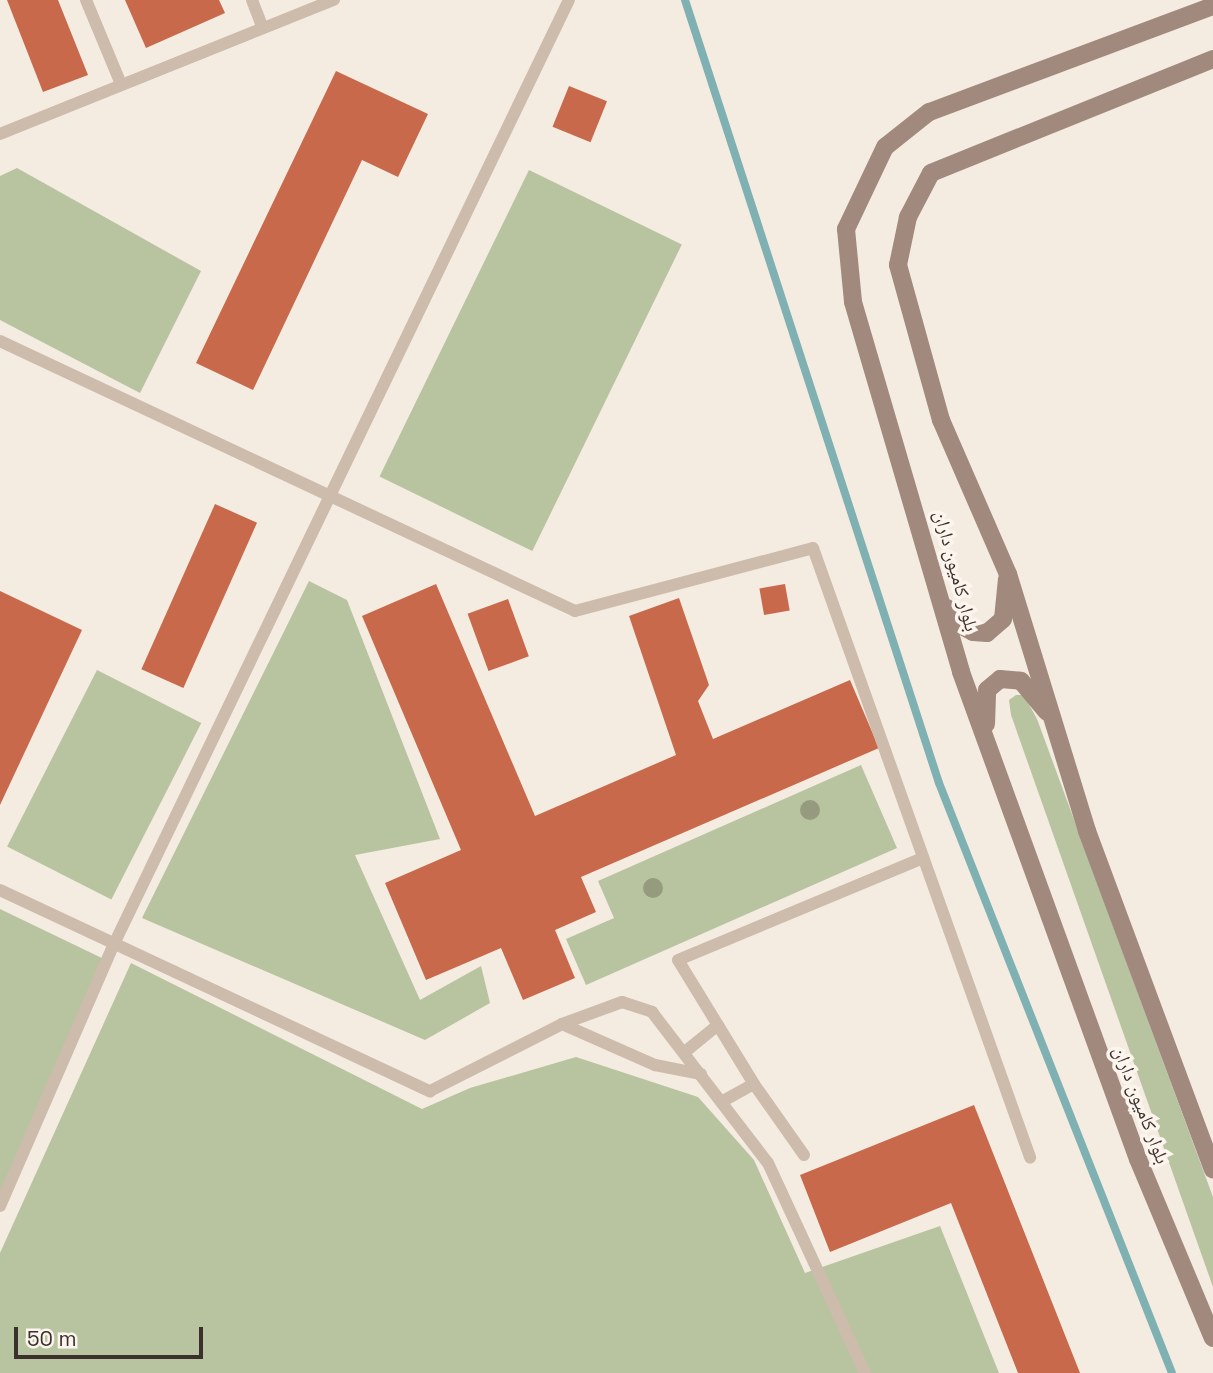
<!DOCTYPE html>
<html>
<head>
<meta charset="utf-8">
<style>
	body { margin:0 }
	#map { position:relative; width:1213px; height:1373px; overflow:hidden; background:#f4ebe1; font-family:"Space Grotesk","Noto Naskh Arabic",sans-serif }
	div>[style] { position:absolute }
	.green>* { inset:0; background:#b8c4a0; transform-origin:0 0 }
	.stream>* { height:8px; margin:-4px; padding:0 4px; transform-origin:4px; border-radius:4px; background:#7fb0b2 }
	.building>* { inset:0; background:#c8694b; transform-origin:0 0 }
	.service>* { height:12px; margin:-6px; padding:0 6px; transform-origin:6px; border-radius:6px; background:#cdbbac }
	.secondary>* { height:18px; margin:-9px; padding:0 9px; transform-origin:9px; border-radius:9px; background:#a18a7d }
	.trees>* { width:20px; height:20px; margin:-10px; border-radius:50%; background:#969b7f }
	span { translate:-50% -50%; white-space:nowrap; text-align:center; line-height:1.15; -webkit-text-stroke:7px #fbf5ee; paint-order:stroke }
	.street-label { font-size:19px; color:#3b302b }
	.scale { position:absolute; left:14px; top:1327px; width:189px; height:32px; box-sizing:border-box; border:4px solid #3b302b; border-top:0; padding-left:9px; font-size:21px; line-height:24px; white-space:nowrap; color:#3b302b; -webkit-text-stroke:5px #fbf5ee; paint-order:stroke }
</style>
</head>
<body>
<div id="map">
	<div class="green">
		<div style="clip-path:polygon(17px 168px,201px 271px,140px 393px,0 320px,0 176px)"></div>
		<div style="left:529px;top:170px;width:170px;height:341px;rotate:26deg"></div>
		<div style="clip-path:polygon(309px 581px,347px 600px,440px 839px,355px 855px,420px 1000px,481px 966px,490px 1003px,425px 1040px,142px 918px)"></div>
		<div style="left:97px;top:670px;width:117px;height:198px;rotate:27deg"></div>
		<div style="clip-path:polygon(1016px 695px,1024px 695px,1037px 719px,1213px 1197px,1213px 1287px,1011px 715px,1009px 700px)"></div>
		<div style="clip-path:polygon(861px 765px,897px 848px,586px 985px,566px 939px,614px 918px,598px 881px)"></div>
		<div style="clip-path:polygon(0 909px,108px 961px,0 1199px)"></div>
		<div style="clip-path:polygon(131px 963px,422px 1109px,470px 1088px,576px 1057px,698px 1097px,754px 1160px,805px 1273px,940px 1226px,999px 1373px,0 1373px,0 1253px)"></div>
	</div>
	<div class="stream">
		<div style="left:685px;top:0;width:823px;rotate:72.03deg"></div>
		<div style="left:939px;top:783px;width:634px;rotate:68.45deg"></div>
	</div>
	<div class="building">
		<div style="clip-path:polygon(7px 0,58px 0,88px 75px,43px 92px)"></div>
		<div style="clip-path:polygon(125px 0,219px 0,225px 13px,146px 48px)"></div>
		<div style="clip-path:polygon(336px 71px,428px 114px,398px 177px,362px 160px,253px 390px,196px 363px)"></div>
		<div style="left:569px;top:86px;width:41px;height:44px;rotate:22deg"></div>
		<div style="left:215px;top:504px;width:46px;height:181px;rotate:24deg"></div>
		<div style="clip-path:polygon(436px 584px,535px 816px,676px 755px,629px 616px,679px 598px,709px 685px,698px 701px,713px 739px,850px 680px,879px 748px,581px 877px,596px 912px,555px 930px,575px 978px,523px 1000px,501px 948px,426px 980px,385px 883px,461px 850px,362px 616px)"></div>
		<div style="left:785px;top:584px;width:27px;height:26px;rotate:80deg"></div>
		<div style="clip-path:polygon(0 591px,82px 630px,0 805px)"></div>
		<div style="left:508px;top:599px;width:61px;height:43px;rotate:70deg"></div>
		<div style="clip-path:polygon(974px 1105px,1080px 1373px,1018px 1373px,951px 1203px,830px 1252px,800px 1175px)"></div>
	</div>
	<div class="service">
		<div style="left:86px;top:0;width:91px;rotate:67.4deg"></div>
		<div style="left:252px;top:0;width:30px;rotate:69deg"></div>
		<div style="left:0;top:134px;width:360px;rotate:-21.9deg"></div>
		<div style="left:0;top:341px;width:635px;rotate:25.15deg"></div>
		<div style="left:575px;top:611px;width:246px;rotate:-14.8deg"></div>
		<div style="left:813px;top:548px;width:647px;rotate:70.39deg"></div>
		<div style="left:0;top:890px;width:475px;rotate:25.1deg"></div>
		<div style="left:430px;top:1091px;width:148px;rotate:-26.9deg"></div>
		<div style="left:562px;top:1024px;width:64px;rotate:-20.1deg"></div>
		<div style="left:622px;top:1002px;width:32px;rotate:18deg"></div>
		<div style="left:652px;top:1012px;width:190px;rotate:52.5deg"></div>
		<div style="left:768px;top:1163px;width:231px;rotate:65.2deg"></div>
		<div style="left:562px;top:1024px;width:102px;rotate:23.8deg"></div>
		<div style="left:655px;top:1065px;width:47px;rotate:11.1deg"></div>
		<div style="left:686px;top:1051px;width:41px;rotate:-39.1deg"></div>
		<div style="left:723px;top:1101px;width:35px;rotate:-29deg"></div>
		<div style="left:804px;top:1155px;width:87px;rotate:-125.2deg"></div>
		<div style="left:754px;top:1084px;width:145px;rotate:-121.5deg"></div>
		<div style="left:678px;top:960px;width:265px;rotate:-22.6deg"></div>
		<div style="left:0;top:1206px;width:286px;rotate:-66.5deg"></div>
		<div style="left:114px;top:944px;width:1048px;rotate:-64.27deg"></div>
	</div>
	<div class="secondary">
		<div style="left:1213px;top:6px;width:303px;rotate:159.5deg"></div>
		<div style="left:929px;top:112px;width:56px;rotate:141.5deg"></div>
		<div style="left:885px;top:147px;width:91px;rotate:115.4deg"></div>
		<div style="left:846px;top:229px;width:73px;rotate:84.5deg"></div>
		<div style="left:853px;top:302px;width:385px;rotate:73.7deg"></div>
		<div style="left:961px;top:672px;width:518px;rotate:70.03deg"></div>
		<div style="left:1138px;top:1159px;width:194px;rotate:67.3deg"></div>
		<div style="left:1213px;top:59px;width:304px;rotate:158deg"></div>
		<div style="left:931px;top:173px;width:50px;rotate:117.6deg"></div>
		<div style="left:908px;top:217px;width:49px;rotate:101.8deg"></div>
		<div style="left:898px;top:265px;width:161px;rotate:74.5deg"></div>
		<div style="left:941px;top:420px;width:168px;rotate:66.5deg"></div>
		<div style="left:1008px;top:574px;width:269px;rotate:72.9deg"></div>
		<div style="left:1087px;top:831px;width:361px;rotate:69.6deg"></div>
		<div style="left:947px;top:608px;width:21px;rotate:53deg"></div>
		<div style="left:960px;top:625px;width:15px;rotate:28deg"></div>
		<div style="left:973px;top:632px;width:14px;rotate:4deg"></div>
		<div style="left:987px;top:633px;width:21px;rotate:-41deg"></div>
		<div style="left:1003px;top:619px;width:40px;rotate:-84.3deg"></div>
		<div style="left:986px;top:724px;width:34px;rotate:-88deg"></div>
		<div style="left:987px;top:690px;width:17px;rotate:-40deg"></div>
		<div style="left:1000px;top:679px;width:21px;rotate:5deg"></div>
		<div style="left:1021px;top:681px;width:40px;rotate:50deg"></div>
	</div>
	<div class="trees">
		<div style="left:810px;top:810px"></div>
		<div style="left:653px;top:888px"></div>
	</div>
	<div class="street-label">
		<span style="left:956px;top:571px;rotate:75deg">بلوار کامیون داران</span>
		<span style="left:1141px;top:1105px;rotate:69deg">بلوار کامیون داران</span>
	</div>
	<div class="scale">50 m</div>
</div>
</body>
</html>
